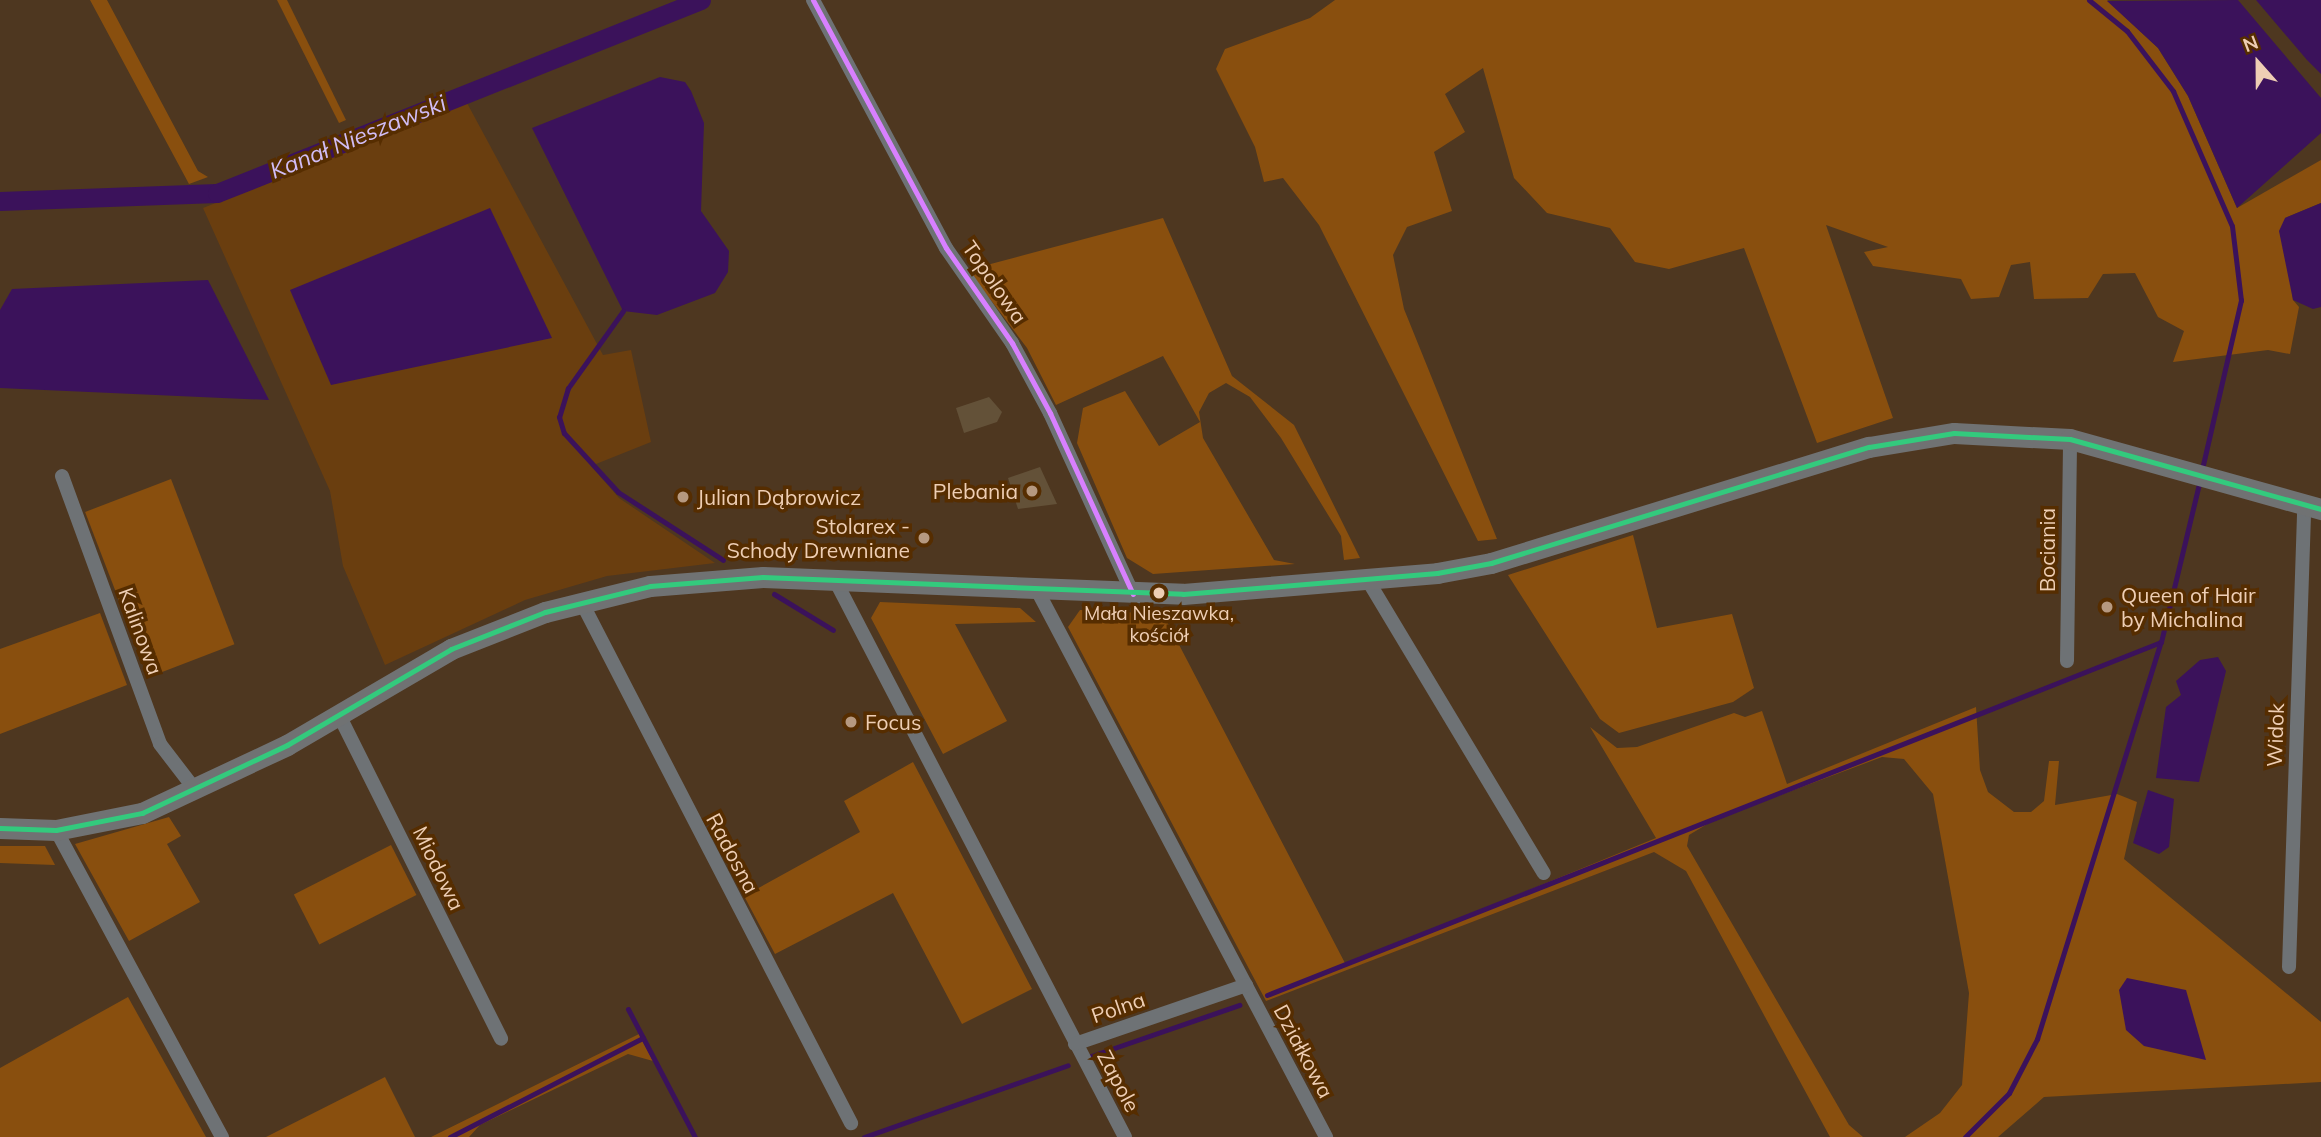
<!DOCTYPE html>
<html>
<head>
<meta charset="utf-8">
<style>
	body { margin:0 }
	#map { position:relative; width:2321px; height:1137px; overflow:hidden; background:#4e3720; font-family:Mulish,sans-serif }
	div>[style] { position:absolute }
	.built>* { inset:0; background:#6a3e0f }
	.green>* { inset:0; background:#894f0e; transform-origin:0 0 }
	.water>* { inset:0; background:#3b125b }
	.stream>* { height:5px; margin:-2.5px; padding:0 2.5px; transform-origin:2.5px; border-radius:2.5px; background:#3b125b }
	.canal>* { height:19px; margin:-9.5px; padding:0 9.5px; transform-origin:9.5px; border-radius:9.5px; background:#3b125b }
	.building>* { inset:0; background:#635138 }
	.street>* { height:14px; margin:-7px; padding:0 7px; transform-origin:7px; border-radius:7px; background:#6e7275 }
	.secondary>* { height:21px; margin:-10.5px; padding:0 10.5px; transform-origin:10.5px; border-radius:10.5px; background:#707273 }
	.bus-1>* { height:5px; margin:-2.5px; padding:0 2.5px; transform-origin:2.5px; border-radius:2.5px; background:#d880ff }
	.bus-2>* { height:5px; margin:-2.5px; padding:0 2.5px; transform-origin:2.5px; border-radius:2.5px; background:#33ca7d }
	.dots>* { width:19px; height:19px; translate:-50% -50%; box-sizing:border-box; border:4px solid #562d00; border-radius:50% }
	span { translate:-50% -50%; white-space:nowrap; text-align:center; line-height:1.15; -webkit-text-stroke:7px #562d00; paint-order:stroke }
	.bus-label { font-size:19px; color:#eeceb4 }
	.street-label { font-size:21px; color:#eeceb4 }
	.poi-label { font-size:21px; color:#eeceb4 }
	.right { translate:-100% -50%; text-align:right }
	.left { translate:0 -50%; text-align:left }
	.water-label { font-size:23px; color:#d1bdf5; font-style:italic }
	.north { position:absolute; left:2223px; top:28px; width:70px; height:70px; -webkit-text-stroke:5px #562d00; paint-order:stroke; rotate:339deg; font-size:19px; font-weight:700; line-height:28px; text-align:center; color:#eeceb4 }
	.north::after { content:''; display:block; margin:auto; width:24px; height:32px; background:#eeceb4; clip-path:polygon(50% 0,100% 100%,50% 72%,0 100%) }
</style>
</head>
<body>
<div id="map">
	<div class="built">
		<div style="clip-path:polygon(467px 103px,603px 355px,631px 350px,651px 442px,591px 466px,619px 498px,715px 563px,607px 576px,525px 600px,385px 665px,343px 566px,330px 491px,203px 208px)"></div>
	</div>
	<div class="green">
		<div style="clip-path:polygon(90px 0,107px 0,198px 171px,208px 177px,189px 184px)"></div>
		<div style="clip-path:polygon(277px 0,287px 0,346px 120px,339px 123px)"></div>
		<div style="clip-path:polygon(1335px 0,2107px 0,2158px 48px,2188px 96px,2237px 208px,2321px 160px,2321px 203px,2285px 218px,2293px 300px,2299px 307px,2290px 354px,2268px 350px,2173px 362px,2184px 331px,2158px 317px,2135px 273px,2103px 274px,2088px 298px,2034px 299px,2030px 262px,2011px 265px,1999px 297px,1971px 299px,1961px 279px,1873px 266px,1864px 252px,1888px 247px,1826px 225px,1893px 418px,1817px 443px,1744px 248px,1669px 269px,1635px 262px,1610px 228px,1547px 213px,1514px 178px,1483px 68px,1445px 94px,1465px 132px,1434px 152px,1452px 211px,1407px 227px,1393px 255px,1404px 309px,1497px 539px,1478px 541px,1319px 225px,1283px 178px,1264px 182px,1255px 147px,1216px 69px,1225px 49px,1310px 18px)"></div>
		<div style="clip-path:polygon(1163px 218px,1232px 376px,1294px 425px,1360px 558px,1344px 560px,1341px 536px,1281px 438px,1250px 397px,1226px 383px,1209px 393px,1199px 412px,1203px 438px,1274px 560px,1295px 564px,1153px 574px,1127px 558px,1077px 443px,1083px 408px,1125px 391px,1159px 446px,1200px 422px,1163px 356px,1056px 405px,1027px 348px,968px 270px)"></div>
		<div style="left:171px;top:479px;width:177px;height:92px;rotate:69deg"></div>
		<div style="clip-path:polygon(1633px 535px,1657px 628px,1732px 614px,1754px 688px,1733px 702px,1619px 733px,1600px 719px,1508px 575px)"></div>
		<div style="clip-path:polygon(880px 602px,1020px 608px,1036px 622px,955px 624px,1007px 721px,943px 754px,871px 618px)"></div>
		<div style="clip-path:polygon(1080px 610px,1163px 614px,1346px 965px,1656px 838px,1590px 727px,1617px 748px,1637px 747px,1734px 713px,1745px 717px,1762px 711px,1787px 784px,1976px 707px,1980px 770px,1988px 792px,2014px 812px,2031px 812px,2044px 801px,2049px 761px,2059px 761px,2055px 805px,2117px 794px,2137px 802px,2124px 859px,2321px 1022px,2321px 1082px,2044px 1097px,1998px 1137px,1905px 1137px,1940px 1113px,1962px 1085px,1969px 993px,1933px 794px,1904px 759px,1882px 757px,1714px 820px,1689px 835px,1687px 846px,1849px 1125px,1863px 1137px,1830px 1137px,1686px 871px,1654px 852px,1266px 1001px,1068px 627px)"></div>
		<div style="clip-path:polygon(100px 613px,127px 685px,0 734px,0 649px)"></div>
		<div style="clip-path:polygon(913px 762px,1032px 989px,962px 1024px,893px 893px,775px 954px,744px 896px,860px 832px,844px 801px)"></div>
		<div style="clip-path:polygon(169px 817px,181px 836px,167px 844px,200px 902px,129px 941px,75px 844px)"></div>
		<div style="left:391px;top:845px;width:56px;height:109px;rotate:63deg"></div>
		<div style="clip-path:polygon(0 846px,45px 846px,55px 865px,0 863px)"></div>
		<div style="clip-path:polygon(128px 997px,206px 1137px,0 1137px,0 1068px)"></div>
		<div style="clip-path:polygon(639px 1034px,653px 1061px,628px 1054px,480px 1125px,469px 1137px,431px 1137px)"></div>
		<div style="clip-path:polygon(385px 1077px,415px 1137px,266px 1137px)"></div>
	</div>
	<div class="water">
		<div style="clip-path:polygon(2238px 0,2321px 98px,2321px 133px,2237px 208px,2188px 96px,2158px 48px,2107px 1px)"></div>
		<div style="clip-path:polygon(2256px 0,2321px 0,2321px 74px,2307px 60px)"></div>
		<div style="clip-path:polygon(660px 77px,685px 82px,691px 91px,704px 123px,701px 211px,729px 251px,728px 272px,715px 293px,657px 315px,623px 311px,532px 128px)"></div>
		<div style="clip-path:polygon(2321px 203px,2321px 307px,2313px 309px,2293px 300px,2279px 231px,2285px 218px)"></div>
		<div style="clip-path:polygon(490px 208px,552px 338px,331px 385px,290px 290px)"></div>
		<div style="clip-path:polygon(208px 280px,269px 400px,0 388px,0 310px,12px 289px)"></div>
		<div style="clip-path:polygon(2218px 657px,2226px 671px,2199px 782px,2156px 778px,2166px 707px,2181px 695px,2176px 681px,2200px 660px)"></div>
		<div style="clip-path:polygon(2148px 790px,2174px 799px,2169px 847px,2159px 854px,2133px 843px)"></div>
		<div style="clip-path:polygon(2127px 978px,2186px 990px,2206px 1060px,2144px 1046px,2126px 1030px,2119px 990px)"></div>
	</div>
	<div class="stream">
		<div style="left:2089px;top:0;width:49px;rotate:39.2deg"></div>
		<div style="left:2127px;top:31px;width:76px;rotate:52.5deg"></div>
		<div style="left:2173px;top:91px;width:147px;rotate:66.4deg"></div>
		<div style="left:2232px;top:226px;width:75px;rotate:83.1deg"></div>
		<div style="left:2241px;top:300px;width:173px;rotate:103deg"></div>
		<div style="left:623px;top:311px;width:95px;rotate:125.5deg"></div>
		<div style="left:568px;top:388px;width:30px;rotate:107deg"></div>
		<div style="left:559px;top:417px;width:17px;rotate:73deg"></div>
		<div style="left:564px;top:433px;width:80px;rotate:47.5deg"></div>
		<div style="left:618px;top:492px;width:125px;rotate:32.9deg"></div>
		<div style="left:774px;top:594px;width:69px;rotate:31.4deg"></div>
		<div style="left:1267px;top:995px;width:961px;rotate:-21.55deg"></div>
		<div style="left:628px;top:1009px;width:144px;rotate:62.4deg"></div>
		<div style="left:1091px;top:1056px;width:157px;rotate:-19deg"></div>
		<div style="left:450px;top:1137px;width:217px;rotate:-27.2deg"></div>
		<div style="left:864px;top:1137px;width:216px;rotate:-19.4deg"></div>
		<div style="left:1965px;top:1137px;width:62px;rotate:-45deg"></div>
		<div style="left:2009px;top:1093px;width:61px;rotate:-62.6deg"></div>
		<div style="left:2037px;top:1039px;width:416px;rotate:-72.7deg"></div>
		<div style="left:2161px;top:642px;width:168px;rotate:-76.5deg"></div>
	</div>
	<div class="canal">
		<div style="left:0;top:201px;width:217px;rotate:-2.1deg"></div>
		<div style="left:217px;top:193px;width:521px;rotate:-21.74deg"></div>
	</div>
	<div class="building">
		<div style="clip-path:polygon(989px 397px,1002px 412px,997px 422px,964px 433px,956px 408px)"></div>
		<div style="clip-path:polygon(1040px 467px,1057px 504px,1018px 509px,1008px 478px)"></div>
	</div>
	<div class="street">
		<div style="left:813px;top:0;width:281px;rotate:61.8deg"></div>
		<div style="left:946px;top:248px;width:116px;rotate:55.2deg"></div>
		<div style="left:1012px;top:343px;width:80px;rotate:61.5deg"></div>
		<div style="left:1050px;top:413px;width:199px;rotate:65.4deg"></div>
		<div style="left:62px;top:476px;width:285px;rotate:69.9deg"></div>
		<div style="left:160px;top:744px;width:59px;rotate:52.5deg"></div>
		<div style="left:1367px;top:579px;width:343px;rotate:59deg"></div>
		<div style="left:835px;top:580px;width:628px;rotate:62.5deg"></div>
		<div style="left:1037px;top:590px;width:619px;rotate:62.15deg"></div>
		<div style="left:581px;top:601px;width:588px;rotate:62.65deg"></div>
		<div style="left:2067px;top:661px;width:222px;rotate:-89.2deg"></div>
		<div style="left:339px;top:715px;width:362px;rotate:63.4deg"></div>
		<div style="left:56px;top:830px;width:349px;rotate:61.6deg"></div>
		<div style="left:2289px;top:967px;width:463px;rotate:-88.1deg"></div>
		<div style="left:1075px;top:1044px;width:181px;rotate:-19deg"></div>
	</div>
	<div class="secondary">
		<div style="left:0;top:828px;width:56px;rotate:2deg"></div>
		<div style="left:56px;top:830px;width:88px;rotate:-11.2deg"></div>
		<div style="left:142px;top:813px;width:160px;rotate:-25.1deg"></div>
		<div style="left:287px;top:745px;width:190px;rotate:-30.3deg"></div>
		<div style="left:451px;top:649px;width:101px;rotate:-21.5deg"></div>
		<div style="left:545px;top:612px;width:108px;rotate:-13.9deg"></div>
		<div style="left:650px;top:586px;width:113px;rotate:-4.6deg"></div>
		<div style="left:763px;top:577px;width:420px;rotate:2.3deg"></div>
		<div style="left:1183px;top:594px;width:255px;rotate:-4.7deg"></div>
		<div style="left:1437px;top:573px;width:55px;rotate:-10.5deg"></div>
		<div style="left:1491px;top:563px;width:395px;rotate:-17.1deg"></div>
		<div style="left:1869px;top:447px;width:86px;rotate:-9.4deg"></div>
		<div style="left:1954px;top:433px;width:116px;rotate:3deg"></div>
		<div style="left:2070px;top:439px;width:261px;rotate:15.6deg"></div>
	</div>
	<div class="bus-1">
		<div style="left:813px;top:0;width:281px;rotate:61.8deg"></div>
		<div style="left:946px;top:248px;width:116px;rotate:55.2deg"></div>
		<div style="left:1012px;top:343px;width:80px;rotate:61.5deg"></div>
		<div style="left:1050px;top:413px;width:199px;rotate:65.4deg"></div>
	</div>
	<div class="bus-2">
		<div style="left:0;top:828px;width:56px;rotate:2deg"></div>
		<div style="left:56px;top:830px;width:88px;rotate:-11.2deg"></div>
		<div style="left:142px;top:813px;width:160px;rotate:-25.1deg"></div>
		<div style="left:287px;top:745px;width:190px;rotate:-30.3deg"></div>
		<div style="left:451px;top:649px;width:101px;rotate:-21.5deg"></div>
		<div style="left:545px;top:612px;width:108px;rotate:-13.9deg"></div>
		<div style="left:650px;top:586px;width:113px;rotate:-4.6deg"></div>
		<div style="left:763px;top:577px;width:420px;rotate:2.3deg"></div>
		<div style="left:1183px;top:594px;width:255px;rotate:-4.7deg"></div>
		<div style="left:1437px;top:573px;width:55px;rotate:-10.5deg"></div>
		<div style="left:1491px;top:563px;width:395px;rotate:-17.1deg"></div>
		<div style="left:1869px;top:447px;width:86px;rotate:-9.4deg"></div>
		<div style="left:1954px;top:433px;width:116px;rotate:3deg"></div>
		<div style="left:2070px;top:439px;width:261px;rotate:15.6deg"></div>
	</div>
	<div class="dots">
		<div style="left:1032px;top:491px;background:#b69980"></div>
		<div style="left:683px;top:497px;background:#b69980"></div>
		<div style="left:924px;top:538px;background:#b69980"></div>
		<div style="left:1159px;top:593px;background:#eeceb4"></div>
		<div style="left:2107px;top:607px;background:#b69980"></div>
		<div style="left:851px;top:722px;background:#b69980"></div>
	</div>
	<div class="bus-label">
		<span style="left:1159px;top:625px">Mała Nieszawka,<br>kościół</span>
	</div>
	<div class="street-label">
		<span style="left:995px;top:282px;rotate:55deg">Topolowa</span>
		<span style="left:2047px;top:550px;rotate:-90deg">Bociania</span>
		<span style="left:141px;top:631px;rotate:70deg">Kalinowa</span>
		<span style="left:2275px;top:735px;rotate:-88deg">Widok</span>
		<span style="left:733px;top:853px;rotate:62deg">Radosna</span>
		<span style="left:439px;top:868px;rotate:64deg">Miodowa</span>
		<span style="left:1118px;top:1007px;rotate:-19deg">Polna</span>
		<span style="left:1304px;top:1051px;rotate:62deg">Działkowa</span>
		<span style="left:1119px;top:1081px;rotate:62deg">Zapole</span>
	</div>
	<div class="poi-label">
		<span class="right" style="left:1018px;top:491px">Plebania</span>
		<span class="left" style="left:697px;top:497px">Julian Dąbrowicz</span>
		<span class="right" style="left:910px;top:538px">Stolarex -<br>Schody Drewniane</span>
		<span class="left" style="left:2121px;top:607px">Queen of Hair<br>by Michalina</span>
		<span class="left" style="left:865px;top:722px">Focus</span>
	</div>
	<div class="water-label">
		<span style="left:358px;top:137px;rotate:-22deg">Kanał Nieszawski</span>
	</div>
	<div class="north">N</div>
</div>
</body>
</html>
